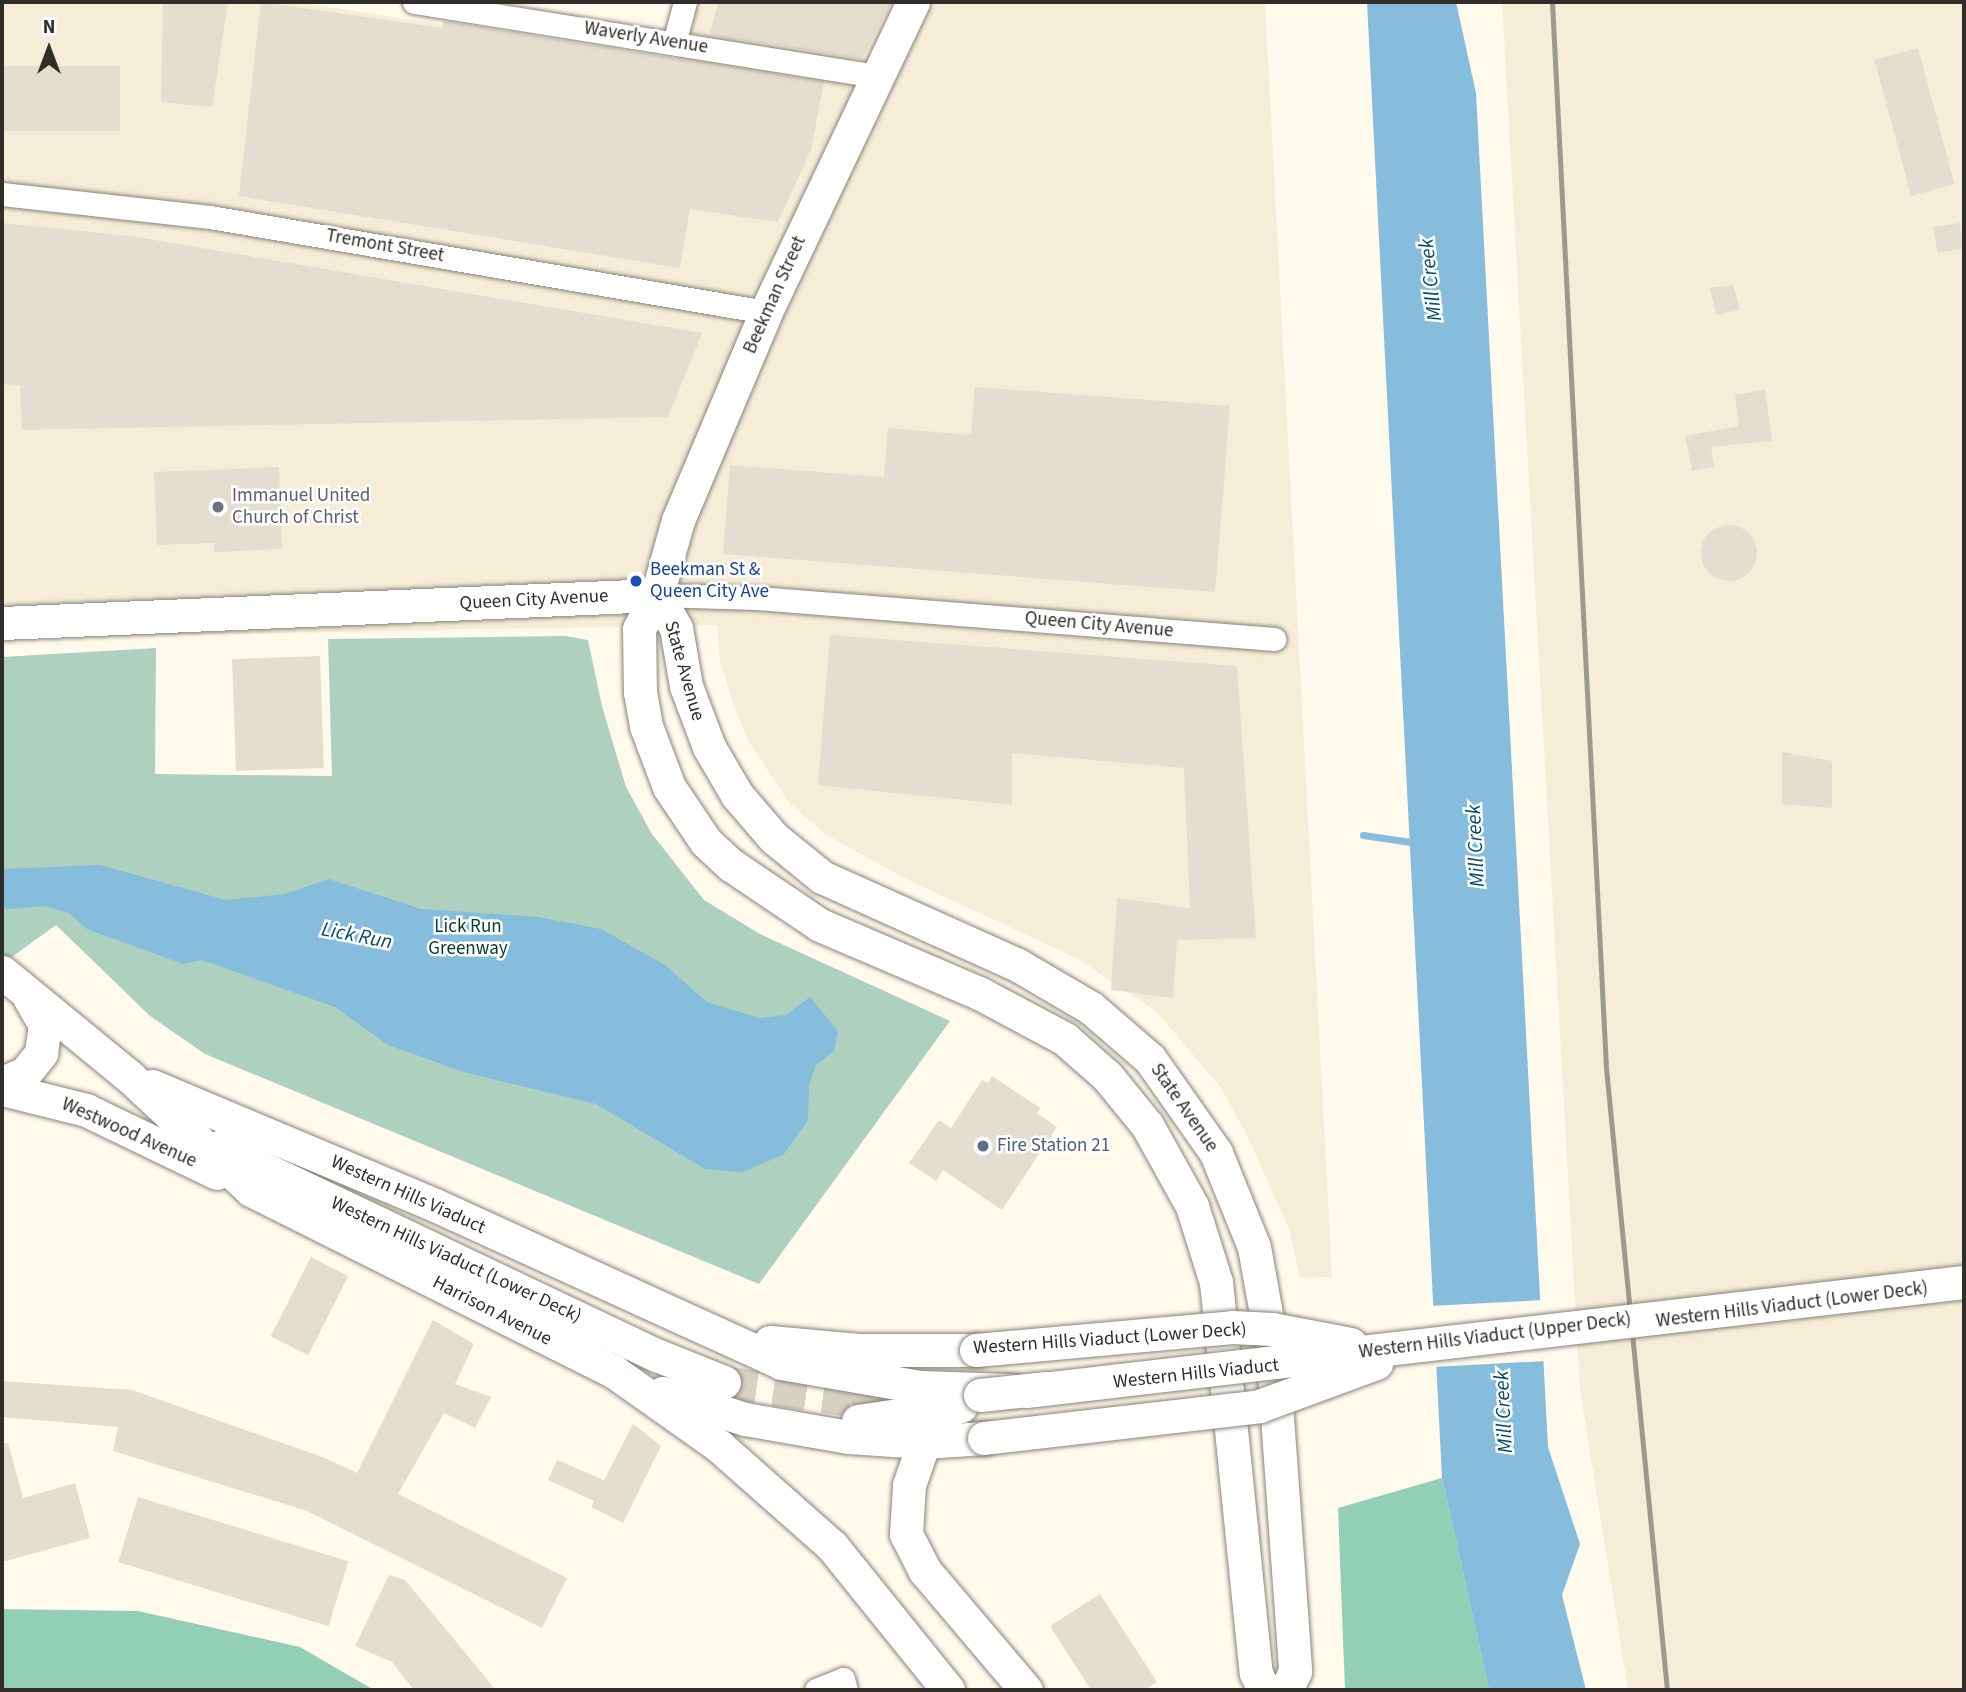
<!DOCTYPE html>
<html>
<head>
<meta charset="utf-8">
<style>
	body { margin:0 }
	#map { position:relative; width:1966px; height:1692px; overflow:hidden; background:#fffaec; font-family:"Source Sans 3",sans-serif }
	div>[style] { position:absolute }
	.built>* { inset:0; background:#f5edd8 }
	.green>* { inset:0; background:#add0bf }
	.forest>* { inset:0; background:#93cfb4 }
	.water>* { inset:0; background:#86bcdc }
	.pier>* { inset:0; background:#fffaec; transform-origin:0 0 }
	.stream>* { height:7px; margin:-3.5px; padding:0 3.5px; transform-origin:3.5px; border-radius:3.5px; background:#86bcdc }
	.building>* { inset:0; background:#e4ded1; transform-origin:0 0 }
	.round { border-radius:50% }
	.secondary-tunnel>* { height:33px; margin-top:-16.5px; transform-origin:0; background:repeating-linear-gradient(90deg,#d6d1c5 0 33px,transparent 0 50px) }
	.roads { filter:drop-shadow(0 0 2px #898478) drop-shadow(0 0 2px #898478) }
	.street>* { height:23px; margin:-11.5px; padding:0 11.5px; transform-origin:11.5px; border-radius:11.5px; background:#fff }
	.secondary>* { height:33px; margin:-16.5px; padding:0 16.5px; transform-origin:16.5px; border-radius:16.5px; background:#fff }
	.rail>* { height:5px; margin:-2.5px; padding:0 2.5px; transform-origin:2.5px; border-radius:2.5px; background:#9d998f }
	.bridges { filter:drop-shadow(0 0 2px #898478) drop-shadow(0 0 2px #898478) }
	.secondary-bridge>* { height:33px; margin:-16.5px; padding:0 16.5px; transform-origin:16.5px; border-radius:16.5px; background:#fff }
	.dots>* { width:19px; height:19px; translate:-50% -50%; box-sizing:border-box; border:4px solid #fff; border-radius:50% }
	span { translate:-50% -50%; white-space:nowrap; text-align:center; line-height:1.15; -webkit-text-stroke:5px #fff; paint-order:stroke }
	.street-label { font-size:19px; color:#302e28 }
	.worship-label { font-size:19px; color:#5b616d }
	.left { translate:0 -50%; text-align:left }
	.transit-label { font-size:19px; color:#164399 }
	.park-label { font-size:19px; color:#083c2a }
	.service-label { font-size:19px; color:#4e5e75 }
	.water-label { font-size:21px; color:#034c6b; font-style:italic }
	.frame { position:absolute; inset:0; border:4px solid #302e28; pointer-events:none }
	.north { position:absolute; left:14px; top:14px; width:70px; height:70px; -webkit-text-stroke:5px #fff; paint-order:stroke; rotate:0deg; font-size:19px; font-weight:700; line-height:28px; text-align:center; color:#302e28 }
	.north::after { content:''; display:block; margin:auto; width:24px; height:32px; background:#302e28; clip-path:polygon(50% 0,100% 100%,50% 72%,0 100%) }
</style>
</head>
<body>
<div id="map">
	<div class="built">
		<div style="clip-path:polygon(2px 2px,295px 2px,678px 61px,695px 2px,1265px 2px,1332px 1277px,1300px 1278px,1289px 1229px,1246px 1133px,1221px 1088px,1157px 1012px,1076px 958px,906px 879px,828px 836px,790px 804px,749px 742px,733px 704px,720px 661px,717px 625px,2px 638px)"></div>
		<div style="clip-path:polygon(1502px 2px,1964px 2px,1964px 1690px,1628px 1690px,1580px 1390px)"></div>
	</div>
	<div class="green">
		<div style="clip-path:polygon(565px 636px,588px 640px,602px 706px,626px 787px,652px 834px,704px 900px,760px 934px,950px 1021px,759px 1284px,205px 1054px,150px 1016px,56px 925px,2px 964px,2px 657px,156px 648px,155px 774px,332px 776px,328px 639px)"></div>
	</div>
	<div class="forest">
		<div style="clip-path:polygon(1442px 1478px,1489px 1690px,1345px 1690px,1338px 1508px)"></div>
		<div style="clip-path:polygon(2px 1609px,138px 1611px,300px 1647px,374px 1690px,2px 1690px)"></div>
	</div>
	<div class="water">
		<div style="clip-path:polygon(1367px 2px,1456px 2px,1476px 93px,1548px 1447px,1580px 1544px,1562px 1595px,1586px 1690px,1489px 1690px,1442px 1478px)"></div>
		<div style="clip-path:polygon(100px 865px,226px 900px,285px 894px,329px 879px,421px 909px,538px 917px,601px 929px,665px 965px,707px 1002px,760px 1018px,786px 1015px,810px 997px,838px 1031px,834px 1051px,816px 1065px,809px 1084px,808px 1120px,784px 1154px,743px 1172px,705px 1169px,596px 1104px,464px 1072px,388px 1045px,335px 1007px,202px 960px,183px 964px,87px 929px,69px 913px,44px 906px,6px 909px,2px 904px,2px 869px)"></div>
	</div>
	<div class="pier">
		<div style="left:1544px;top:1300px;width:61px;height:115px;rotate:87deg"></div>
	</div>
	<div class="stream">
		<div style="left:1363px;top:835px;width:55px;rotate:8.4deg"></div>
	</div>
	<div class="building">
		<div style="clip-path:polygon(163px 2px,228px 2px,212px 107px,161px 102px)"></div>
		<div style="clip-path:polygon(261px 2px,443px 28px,443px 21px,824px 82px,811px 150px,778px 222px,690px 209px,680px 268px,239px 196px)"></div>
		<div style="clip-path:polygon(718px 2px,892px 2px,862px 59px,710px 35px)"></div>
		<div style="left:1918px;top:48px;width:141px;height:45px;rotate:75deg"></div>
		<div style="left:2px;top:66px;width:118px;height:65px"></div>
		<div style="clip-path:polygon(2px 223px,131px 236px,702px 333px,668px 417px,22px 430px,20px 385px,2px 384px)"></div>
		<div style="left:1960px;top:223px;width:26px;height:27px;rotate:81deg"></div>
		<div style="clip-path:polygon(1733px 285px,1740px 310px,1716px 315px,1710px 288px)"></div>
		<div style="clip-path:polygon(975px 387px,1230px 406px,1215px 592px,723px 554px,730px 465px,884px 477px,888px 428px,971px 435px)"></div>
		<div style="clip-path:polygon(1765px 390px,1772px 441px,1711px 447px,1714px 467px,1692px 471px,1685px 436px,1739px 426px,1735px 395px)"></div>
		<div style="clip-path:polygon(279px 467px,282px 549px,214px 552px,214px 543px,157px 545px,154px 472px)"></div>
		<div class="round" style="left:1701px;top:525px;width:56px;height:56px"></div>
		<div style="clip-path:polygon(830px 635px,1237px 666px,1256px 938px,1177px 940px,1173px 998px,1111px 990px,1117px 898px,1190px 908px,1184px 768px,1012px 753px,1012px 805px,818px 785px)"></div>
		<div style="left:320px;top:656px;width:112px;height:88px;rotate:88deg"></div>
		<div style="clip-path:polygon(1782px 752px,1832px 761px,1832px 808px,1782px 804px)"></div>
		<div style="clip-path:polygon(992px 1076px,1040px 1108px,1037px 1113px,1057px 1127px,1002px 1210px,943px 1170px,936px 1181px,909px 1163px,939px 1120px,951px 1128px,982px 1080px,988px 1083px)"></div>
		<div style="left:311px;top:1257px;width:42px;height:89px;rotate:27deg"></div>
		<div style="clip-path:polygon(433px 1320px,474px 1344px,455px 1384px,491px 1397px,475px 1428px,444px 1413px,398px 1494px,567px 1578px,542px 1628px,307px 1511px,113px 1451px,118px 1427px,2px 1417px,2px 1381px,132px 1390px,325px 1458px,357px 1473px)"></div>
		<div style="clip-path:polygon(633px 1424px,661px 1446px,623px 1523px,591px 1507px,594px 1501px,548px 1480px,557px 1460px,604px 1480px)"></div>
		<div style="clip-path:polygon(8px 1443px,23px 1498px,75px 1483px,90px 1538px,2px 1562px,2px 1444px)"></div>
		<div style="left:138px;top:1497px;width:220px;height:68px;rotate:17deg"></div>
		<div style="clip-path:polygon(389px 1575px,405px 1580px,496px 1690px,414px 1690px,392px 1662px,355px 1646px)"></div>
		<div style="clip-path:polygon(1100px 1594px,1157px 1682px,1145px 1690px,1091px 1690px,1050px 1626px)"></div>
	</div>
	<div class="secondary-tunnel">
		<div style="left:724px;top:1382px;width:128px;rotate:8.1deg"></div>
		<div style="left:851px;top:1400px;width:85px;rotate:-2deg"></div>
	</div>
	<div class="roads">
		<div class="street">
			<div style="left:414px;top:2px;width:469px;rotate:9.1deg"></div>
			<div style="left:674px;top:43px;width:42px;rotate:-75deg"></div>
			<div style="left:2px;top:194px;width:209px;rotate:6.3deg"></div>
			<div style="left:210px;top:217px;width:564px;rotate:9.7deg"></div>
			<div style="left:657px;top:595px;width:100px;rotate:1.7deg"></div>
			<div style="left:757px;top:598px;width:519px;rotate:4.53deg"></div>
			<div style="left:816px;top:1690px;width:29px;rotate:-22deg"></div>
			<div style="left:843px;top:1679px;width:11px;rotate:75deg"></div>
		</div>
		<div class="secondary">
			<div style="left:913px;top:2px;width:343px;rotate:115.4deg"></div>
			<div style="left:766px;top:312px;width:226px;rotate:112.9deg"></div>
			<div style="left:678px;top:520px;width:78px;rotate:105.6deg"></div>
			<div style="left:657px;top:595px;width:38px;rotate:118deg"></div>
			<div style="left:639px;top:629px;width:63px;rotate:89.1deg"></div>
			<div style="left:640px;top:692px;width:35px;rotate:80deg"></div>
			<div style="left:646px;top:726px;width:65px;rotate:69.3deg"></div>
			<div style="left:669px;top:787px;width:66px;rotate:56.1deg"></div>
			<div style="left:706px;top:842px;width:34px;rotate:43deg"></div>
			<div style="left:731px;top:865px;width:107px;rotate:34deg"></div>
			<div style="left:820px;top:925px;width:173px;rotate:23.2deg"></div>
			<div style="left:979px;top:993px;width:98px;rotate:28.1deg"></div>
			<div style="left:1065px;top:1039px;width:56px;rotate:41.4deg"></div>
			<div style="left:1107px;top:1076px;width:63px;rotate:50.8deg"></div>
			<div style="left:1147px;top:1125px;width:93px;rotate:60.9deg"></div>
			<div style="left:1192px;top:1206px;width:80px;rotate:72.5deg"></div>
			<div style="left:1216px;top:1282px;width:393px;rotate:84.2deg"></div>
			<div style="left:1256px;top:1673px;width:19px;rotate:65deg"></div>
			<div style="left:657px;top:595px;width:38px;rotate:60deg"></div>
			<div style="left:676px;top:628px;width:59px;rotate:80.2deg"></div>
			<div style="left:686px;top:686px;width:65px;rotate:69.3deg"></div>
			<div style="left:709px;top:747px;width:56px;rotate:59.7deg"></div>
			<div style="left:737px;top:795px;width:57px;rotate:49.3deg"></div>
			<div style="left:774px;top:838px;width:62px;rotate:39.1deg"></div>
			<div style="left:822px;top:877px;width:213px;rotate:24.2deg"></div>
			<div style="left:1016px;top:964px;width:87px;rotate:30.4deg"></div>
			<div style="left:1091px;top:1008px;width:78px;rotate:40.8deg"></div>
			<div style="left:1150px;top:1059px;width:115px;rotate:54.9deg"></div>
			<div style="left:1216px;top:1153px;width:101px;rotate:68deg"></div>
			<div style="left:1254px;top:1247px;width:102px;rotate:79.8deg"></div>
			<div style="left:1272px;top:1347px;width:325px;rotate:85.9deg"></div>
			<div style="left:1295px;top:1671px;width:21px;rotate:115deg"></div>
			<div style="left:2px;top:623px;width:656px;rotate:-2.45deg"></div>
			<div style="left:2px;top:972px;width:166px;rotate:39.4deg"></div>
			<div style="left:130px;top:1077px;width:166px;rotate:43deg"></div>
			<div style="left:251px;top:1190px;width:405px;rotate:26.6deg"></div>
			<div style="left:613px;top:1371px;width:130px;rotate:35.3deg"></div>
			<div style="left:719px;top:1446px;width:151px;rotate:41.5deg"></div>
			<div style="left:832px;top:1546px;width:185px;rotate:51.1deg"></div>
			<div style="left:2px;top:1083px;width:25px;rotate:-23deg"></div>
			<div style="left:25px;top:1073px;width:26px;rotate:-51deg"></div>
			<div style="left:41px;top:1053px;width:28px;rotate:-82deg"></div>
			<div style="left:45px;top:1025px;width:30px;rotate:-120deg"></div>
			<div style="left:152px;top:1086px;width:307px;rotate:22.8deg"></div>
			<div style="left:435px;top:1205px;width:380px;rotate:24.5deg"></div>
			<div style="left:781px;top:1363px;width:141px;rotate:9.8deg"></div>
			<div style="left:920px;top:1387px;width:91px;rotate:1.9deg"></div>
			<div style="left:2px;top:1089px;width:87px;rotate:14deg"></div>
			<div style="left:86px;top:1110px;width:145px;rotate:25.7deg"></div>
			<div style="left:218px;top:1147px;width:488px;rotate:25.4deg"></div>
			<div style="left:659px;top:1356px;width:70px;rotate:21.8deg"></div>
			<div style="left:770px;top:1342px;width:89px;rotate:5.1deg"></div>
			<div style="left:859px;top:1350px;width:117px"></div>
			<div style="left:663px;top:1393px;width:86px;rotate:17.6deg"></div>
			<div style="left:745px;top:1419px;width:105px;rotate:9.9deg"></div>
			<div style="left:848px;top:1437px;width:76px;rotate:3.8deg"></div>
			<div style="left:924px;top:1442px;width:60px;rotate:-3.8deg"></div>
			<div style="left:952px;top:1408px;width:44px;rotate:129.5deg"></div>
			<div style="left:924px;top:1442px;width:46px;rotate:109.2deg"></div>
			<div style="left:909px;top:1485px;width:49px;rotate:93.5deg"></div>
			<div style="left:906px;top:1534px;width:42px;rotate:62.8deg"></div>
			<div style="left:925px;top:1571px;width:156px;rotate:49.7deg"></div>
			<div style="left:858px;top:1421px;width:104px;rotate:-8.3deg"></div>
		</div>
	</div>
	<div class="rail">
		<div style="left:1552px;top:2px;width:1067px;rotate:87.1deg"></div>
		<div style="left:1606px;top:1068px;width:625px;rotate:84.4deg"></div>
	</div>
	<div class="bridges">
		<div class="secondary-bridge">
			<div style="left:976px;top:1350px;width:257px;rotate:-5.1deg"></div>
			<div style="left:1232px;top:1327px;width:40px;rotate:2.9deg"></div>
			<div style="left:1272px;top:1329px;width:80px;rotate:10.8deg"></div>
			<div style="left:1026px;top:1391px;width:944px;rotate:-6.63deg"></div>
			<div style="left:980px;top:1395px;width:67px;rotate:-6deg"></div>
			<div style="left:984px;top:1438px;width:277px;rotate:-6.6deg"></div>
			<div style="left:1259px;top:1406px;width:125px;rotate:-20.2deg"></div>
		</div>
	</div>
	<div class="dots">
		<div style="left:218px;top:507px;background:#6b7280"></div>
		<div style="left:636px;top:581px;background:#1a4fb4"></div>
		<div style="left:983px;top:1146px;background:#5c6f8a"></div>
	</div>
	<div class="street-label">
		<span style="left:646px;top:38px;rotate:9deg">Waverly Avenue</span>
		<span style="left:385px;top:246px;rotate:10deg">Tremont Street</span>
		<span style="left:775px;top:295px;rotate:-66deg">Beekman Street</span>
		<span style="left:534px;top:600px;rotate:-3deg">Queen City Avenue</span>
		<span style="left:1099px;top:625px;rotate:5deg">Queen City Avenue</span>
		<span style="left:684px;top:671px;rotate:74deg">State Avenue</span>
		<span style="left:1184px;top:1108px;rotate:55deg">State Avenue</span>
		<span style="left:129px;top:1133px;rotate:24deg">Westwood Avenue</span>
		<span style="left:408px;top:1195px;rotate:24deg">Western Hills Viaduct</span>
		<span style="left:456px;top:1260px;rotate:25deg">Western Hills Viaduct (Lower Deck)</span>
		<span style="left:1792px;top:1305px;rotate:-7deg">Western Hills Viaduct (Lower Deck)</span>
		<span style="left:492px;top:1311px;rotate:27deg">Harrison Avenue</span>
		<span style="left:1495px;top:1336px;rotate:-7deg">Western Hills Viaduct (Upper Deck)</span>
		<span style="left:1110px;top:1339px;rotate:-4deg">Western Hills Viaduct (Lower Deck)</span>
		<span style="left:1196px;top:1374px;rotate:-6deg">Western Hills Viaduct</span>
	</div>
	<div class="worship-label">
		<span class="left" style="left:232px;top:507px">Immanuel United<br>Church of Christ</span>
	</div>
	<div class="transit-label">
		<span class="left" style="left:650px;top:581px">Beekman St &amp;<br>Queen City Ave</span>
	</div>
	<div class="park-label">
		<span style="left:468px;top:938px">Lick Run<br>Greenway</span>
	</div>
	<div class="service-label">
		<span class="left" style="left:997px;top:1146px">Fire Station 21</span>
	</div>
	<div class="water-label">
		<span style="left:1430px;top:280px;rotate:-96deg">Mill Creek</span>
		<span style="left:1475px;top:846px;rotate:-93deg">Mill Creek</span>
		<span style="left:357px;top:935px;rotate:11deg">Lick Run</span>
		<span style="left:1503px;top:1412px;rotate:-93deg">Mill Creek</span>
	</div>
	<div class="frame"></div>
	<div class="north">N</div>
</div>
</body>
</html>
